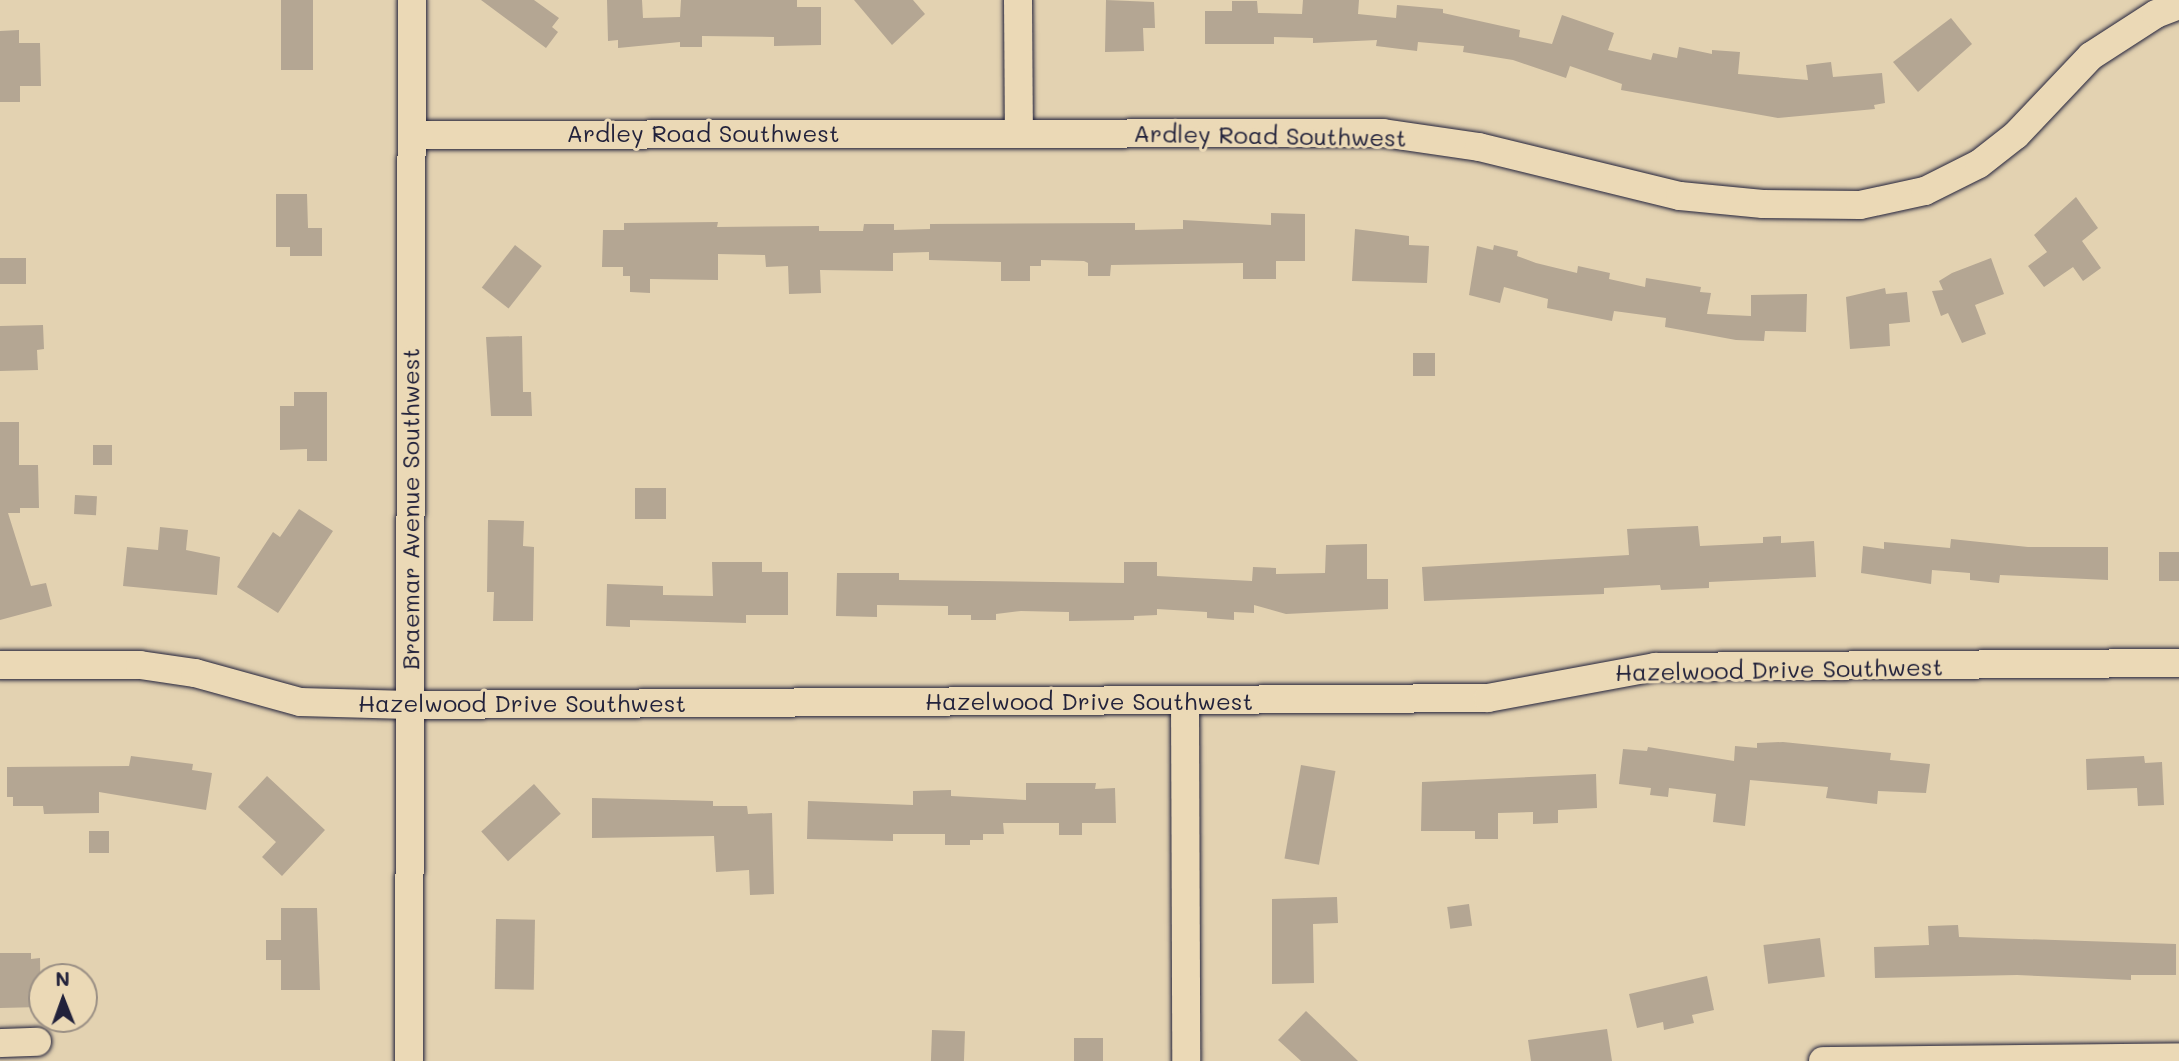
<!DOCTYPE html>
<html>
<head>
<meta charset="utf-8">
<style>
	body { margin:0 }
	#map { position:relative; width:2179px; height:1061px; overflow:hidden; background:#e3d2b1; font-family:Mali,sans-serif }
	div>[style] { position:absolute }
	.building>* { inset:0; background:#b4a693; transform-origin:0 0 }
	.roads { filter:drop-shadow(0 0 2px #22223b) drop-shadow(0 0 2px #22223b) }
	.street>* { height:28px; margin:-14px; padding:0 14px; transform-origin:14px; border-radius:14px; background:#ebd9b6 }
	span { translate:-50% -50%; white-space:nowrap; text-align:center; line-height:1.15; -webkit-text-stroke:6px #ebd9b6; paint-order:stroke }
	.street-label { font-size:24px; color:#22223b }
	.north { position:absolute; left:28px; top:963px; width:70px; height:70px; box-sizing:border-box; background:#ebd9b6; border:2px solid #9b9085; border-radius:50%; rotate:359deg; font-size:19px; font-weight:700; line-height:28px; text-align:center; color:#22223b }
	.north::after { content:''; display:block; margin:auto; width:24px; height:32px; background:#22223b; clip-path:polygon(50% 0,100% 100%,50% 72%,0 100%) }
</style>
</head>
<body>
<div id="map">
	<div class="building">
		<div style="left:281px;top:0;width:32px;height:70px"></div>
		<div style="clip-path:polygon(481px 0,534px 0,559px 18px,552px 27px,558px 32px,546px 48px)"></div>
		<div style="clip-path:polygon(607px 0,642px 0,643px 18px,680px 17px,681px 0,797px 0,797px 7px,821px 7px,821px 45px,774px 46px,774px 37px,702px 36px,702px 47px,680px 47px,680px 42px,618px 48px,618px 40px,608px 41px)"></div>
		<div style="clip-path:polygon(854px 0,913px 0,925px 14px,892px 45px)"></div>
		<div style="clip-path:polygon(1106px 0,1154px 2px,1155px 28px,1143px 28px,1144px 51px,1105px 52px)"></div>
		<div style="clip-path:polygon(1303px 0,1359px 0,1358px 14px,1396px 18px,1397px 5px,1443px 9px,1443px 13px,1520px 30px,1519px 37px,1552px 44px,1562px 15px,1614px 33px,1608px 50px,1651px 60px,1653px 53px,1677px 58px,1679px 47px,1712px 54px,1712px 50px,1740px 52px,1738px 74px,1808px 80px,1806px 65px,1831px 62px,1833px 77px,1882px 73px,1885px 103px,1874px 105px,1875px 109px,1778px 118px,1621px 90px,1622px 84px,1570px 66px,1566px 78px,1513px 60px,1463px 52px,1464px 46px,1418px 42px,1417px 51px,1376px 46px,1377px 40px,1313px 43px,1313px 38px,1274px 37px,1274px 44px,1205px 44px,1205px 11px,1232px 11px,1232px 1px,1257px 1px,1258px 13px,1302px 14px)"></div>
		<div style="clip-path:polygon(1951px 18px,1972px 44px,1918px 92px,1893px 62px)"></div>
		<div style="clip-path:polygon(19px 30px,19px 43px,40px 43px,41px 86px,20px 86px,20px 102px,0 102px,0 31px)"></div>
		<div style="clip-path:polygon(276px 194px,307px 194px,308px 228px,322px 228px,322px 256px,290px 256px,290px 247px,276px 247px)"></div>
		<div style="clip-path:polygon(2076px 197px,2098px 228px,2082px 241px,2101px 268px,2083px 281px,2073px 267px,2044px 287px,2028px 266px,2047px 252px,2034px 235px)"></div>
		<div style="clip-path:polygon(1271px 213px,1305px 214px,1305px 261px,1276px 261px,1276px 279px,1243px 279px,1243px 263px,1111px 265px,1110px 276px,1088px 276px,1088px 263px,1084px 261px,1041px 260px,1041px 266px,1030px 266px,1030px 281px,1001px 281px,1001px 262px,929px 260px,929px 252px,893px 253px,893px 271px,820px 270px,821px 293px,789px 294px,788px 266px,766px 267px,765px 255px,718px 254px,718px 280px,650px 279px,650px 293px,630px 292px,630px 276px,623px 276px,623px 267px,602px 267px,603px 230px,624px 230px,624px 223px,718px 222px,717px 227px,819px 226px,819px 231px,863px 231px,864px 224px,894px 224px,894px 230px,930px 229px,930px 224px,1135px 223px,1135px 230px,1183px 229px,1183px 220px,1271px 225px)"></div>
		<div style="clip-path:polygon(1355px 229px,1409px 236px,1409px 245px,1429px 246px,1427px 283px,1352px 281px)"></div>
		<div style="left:515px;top:245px;width:34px;height:54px;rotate:38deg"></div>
		<div style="clip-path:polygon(1494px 245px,1518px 251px,1517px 256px,1536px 263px,1577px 273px,1578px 266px,1610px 273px,1609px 279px,1645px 287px,1646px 278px,1701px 287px,1700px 292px,1711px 293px,1707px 314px,1751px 316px,1751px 295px,1807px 294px,1806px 332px,1765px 331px,1764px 341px,1736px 340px,1665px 327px,1666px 318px,1614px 311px,1612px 321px,1547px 308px,1548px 299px,1504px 287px,1500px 303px,1469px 295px,1477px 246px,1493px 250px)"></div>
		<div style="left:0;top:258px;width:26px;height:26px"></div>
		<div style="clip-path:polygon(1991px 258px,2004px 294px,1975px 305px,1986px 334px,1962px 343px,1948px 313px,1941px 316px,1932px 291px,1943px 290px,1939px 281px,1952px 273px)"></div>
		<div style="clip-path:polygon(1885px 288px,1886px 294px,1907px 292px,1910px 322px,1889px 324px,1890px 346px,1850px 349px,1846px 297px)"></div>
		<div style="clip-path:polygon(43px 325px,44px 349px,37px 350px,38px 370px,0 371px,0 326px)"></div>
		<div style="clip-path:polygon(522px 336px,523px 392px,531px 392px,532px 416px,491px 416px,486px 337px)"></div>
		<div style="left:1413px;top:353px;width:22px;height:23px"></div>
		<div style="clip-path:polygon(294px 392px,327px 392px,327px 461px,307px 461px,307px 449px,280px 450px,280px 406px,294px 406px)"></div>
		<div style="clip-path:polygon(0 422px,19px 422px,19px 465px,38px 465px,39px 508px,20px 508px,20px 513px,8px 513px,31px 586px,46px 583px,52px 606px,0 620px)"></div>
		<div style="left:93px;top:445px;width:19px;height:20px"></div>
		<div style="left:635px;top:488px;width:31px;height:31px"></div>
		<div style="left:75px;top:495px;width:22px;height:19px;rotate:3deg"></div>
		<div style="clip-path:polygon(299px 509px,333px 531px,278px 613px,237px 587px,273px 532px,280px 537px)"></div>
		<div style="clip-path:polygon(488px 520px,524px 521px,523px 546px,534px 547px,533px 621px,493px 621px,494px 592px,487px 592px)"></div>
		<div style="clip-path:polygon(1698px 526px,1700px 546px,1763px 543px,1763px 537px,1781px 536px,1781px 543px,1814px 541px,1816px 577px,1709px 582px,1709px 588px,1661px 590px,1660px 585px,1604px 588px,1604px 594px,1424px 601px,1422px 567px,1629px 555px,1627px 529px)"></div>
		<div style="clip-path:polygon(160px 527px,188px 530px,186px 550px,220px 557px,217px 595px,123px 586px,127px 547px,158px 550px)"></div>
		<div style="clip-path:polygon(1951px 539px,2028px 547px,2108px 547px,2108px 580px,2000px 575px,1999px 583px,1970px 580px,1970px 573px,1932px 570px,1931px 584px,1861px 573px,1863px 546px,1884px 549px,1884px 542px,1950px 548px)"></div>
		<div style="clip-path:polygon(1367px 544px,1367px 579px,1388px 579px,1388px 609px,1286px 614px,1254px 605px,1254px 613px,1234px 612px,1234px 620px,1207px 618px,1207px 612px,1157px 609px,1157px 615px,1134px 616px,1134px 620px,1069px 621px,1069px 612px,1021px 611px,996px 614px,996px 620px,971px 620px,971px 615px,948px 615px,948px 606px,877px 605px,877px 617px,836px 616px,837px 573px,899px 573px,899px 580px,1124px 583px,1124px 562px,1157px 562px,1157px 576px,1252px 581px,1253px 567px,1276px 568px,1276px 574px,1325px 573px,1326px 545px)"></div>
		<div style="left:2179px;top:552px;width:29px;height:20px;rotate:90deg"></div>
		<div style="clip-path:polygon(712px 562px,762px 562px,762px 572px,788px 572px,788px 615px,746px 615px,746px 623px,630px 620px,630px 627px,606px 626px,607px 584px,663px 586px,663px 595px,713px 596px)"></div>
		<div style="clip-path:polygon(1783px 742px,1891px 753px,1890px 760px,1930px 764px,1926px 793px,1878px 791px,1877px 804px,1826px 798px,1828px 787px,1750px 780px,1745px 826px,1713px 822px,1716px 794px,1669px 788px,1668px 797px,1650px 795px,1651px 788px,1619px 784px,1623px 749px,1647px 751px,1648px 747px,1734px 761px,1735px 746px,1757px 748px,1757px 743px)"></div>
		<div style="clip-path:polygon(131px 756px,193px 764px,192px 770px,212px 773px,206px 810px,99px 792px,99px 813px,44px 814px,43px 806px,13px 806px,13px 797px,7px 797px,7px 767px,129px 766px)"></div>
		<div style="clip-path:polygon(2144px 756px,2145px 763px,2162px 762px,2164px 805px,2138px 806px,2137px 788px,2087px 790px,2086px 759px)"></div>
		<div style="left:1301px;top:765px;width:35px;height:95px;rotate:10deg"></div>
		<div style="clip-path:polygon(1596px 774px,1597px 808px,1558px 810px,1558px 823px,1533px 824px,1533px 812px,1498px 813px,1498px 839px,1475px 839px,1475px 831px,1421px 831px,1422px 782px)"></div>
		<div style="clip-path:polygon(267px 776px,325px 830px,282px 876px,262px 857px,276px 842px,238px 807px)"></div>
		<div style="clip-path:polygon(1026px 783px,1096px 783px,1095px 789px,1115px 788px,1116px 823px,1082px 823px,1082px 835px,1059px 835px,1059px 823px,1003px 823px,1004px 834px,983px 834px,983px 840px,970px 840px,970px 845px,945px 845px,945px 834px,893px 834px,893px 841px,807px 839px,808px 801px,913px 805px,913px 791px,951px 790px,951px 796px,1026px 800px)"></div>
		<div style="left:534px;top:784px;width:40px;height:71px;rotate:48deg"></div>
		<div style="clip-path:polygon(592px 798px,713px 801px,713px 806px,747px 806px,748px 814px,772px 813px,774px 894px,750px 895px,749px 870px,716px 872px,714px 836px,592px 838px)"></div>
		<div style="left:89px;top:831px;width:20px;height:22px"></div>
		<div style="clip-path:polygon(1337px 897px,1338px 923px,1313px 924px,1314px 983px,1272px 984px,1272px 899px)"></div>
		<div style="left:1469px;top:904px;width:22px;height:22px;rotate:82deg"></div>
		<div style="clip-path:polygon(281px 908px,317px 908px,320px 990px,281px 990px,281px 960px,266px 960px,266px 940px,281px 940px)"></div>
		<div style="left:496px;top:919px;width:39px;height:70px;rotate:1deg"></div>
		<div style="clip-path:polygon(1958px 925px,1959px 937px,2176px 944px,2176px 975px,2131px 975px,2131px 980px,2017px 975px,1875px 978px,1874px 947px,1929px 945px,1928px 926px)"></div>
		<div style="left:1820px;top:938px;width:39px;height:57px;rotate:83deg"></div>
		<div style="clip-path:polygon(0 953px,31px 953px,31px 959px,40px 958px,41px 1007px,0 1008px)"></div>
		<div style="clip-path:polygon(1707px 976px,1714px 1010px,1692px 1015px,1694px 1023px,1664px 1030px,1663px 1022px,1637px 1028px,1629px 994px)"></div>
		<div style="clip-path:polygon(1306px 1011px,1358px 1061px,1301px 1061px,1278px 1040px)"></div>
		<div style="clip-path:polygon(1607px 1029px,1612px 1061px,1531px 1061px,1528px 1040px)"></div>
		<div style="left:932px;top:1030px;width:33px;height:31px;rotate:2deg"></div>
		<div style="left:1074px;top:1038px;width:29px;height:23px"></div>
	</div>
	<div class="roads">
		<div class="street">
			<div style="left:1018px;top:0;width:130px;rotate:89.6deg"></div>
			<div style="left:413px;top:135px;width:970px;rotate:-0.12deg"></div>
			<div style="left:1383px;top:133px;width:97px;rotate:8.3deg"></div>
			<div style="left:1479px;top:147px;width:207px;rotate:13.7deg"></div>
			<div style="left:1680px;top:196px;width:83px;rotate:5.5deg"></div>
			<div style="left:1763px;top:204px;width:97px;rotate:0.6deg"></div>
			<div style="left:1860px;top:205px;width:66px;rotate:-12.2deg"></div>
			<div style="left:1925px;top:191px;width:60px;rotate:-26.6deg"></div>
			<div style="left:1979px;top:164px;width:47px;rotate:-38.1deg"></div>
			<div style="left:2016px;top:135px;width:109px;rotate:-46.5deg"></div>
			<div style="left:2091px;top:56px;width:77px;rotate:-32.9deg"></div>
			<div style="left:2156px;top:14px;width:25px;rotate:-21deg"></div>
			<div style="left:0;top:665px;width:140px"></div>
			<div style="left:140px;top:665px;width:56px;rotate:8.3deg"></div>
			<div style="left:195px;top:673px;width:109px;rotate:15.4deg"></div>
			<div style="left:300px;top:702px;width:109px;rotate:1.6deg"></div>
			<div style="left:409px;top:705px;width:1079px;rotate:-0.37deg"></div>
			<div style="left:1488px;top:698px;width:170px;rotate:-10.5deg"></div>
			<div style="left:1655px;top:667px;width:524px;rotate:-0.44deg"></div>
			<div style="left:1185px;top:700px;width:361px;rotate:89.8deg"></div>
			<div style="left:0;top:1043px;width:37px;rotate:-2deg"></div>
			<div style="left:409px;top:1061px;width:1061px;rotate:-89.84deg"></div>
			<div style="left:1823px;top:1061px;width:356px;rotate:-0.6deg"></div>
		</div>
	</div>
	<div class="street-label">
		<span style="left:703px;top:133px">Ardley Road Southwest</span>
		<span style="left:1270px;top:135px;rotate:1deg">Ardley Road Southwest</span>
		<span style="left:410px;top:509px;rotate:-90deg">Braemar Avenue Southwest</span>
		<span style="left:1779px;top:669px;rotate:-1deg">Hazelwood Drive Southwest</span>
		<span style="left:1089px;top:701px">Hazelwood Drive Southwest</span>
		<span style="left:522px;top:703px">Hazelwood Drive Southwest</span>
	</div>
	<div class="north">N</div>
</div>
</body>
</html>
